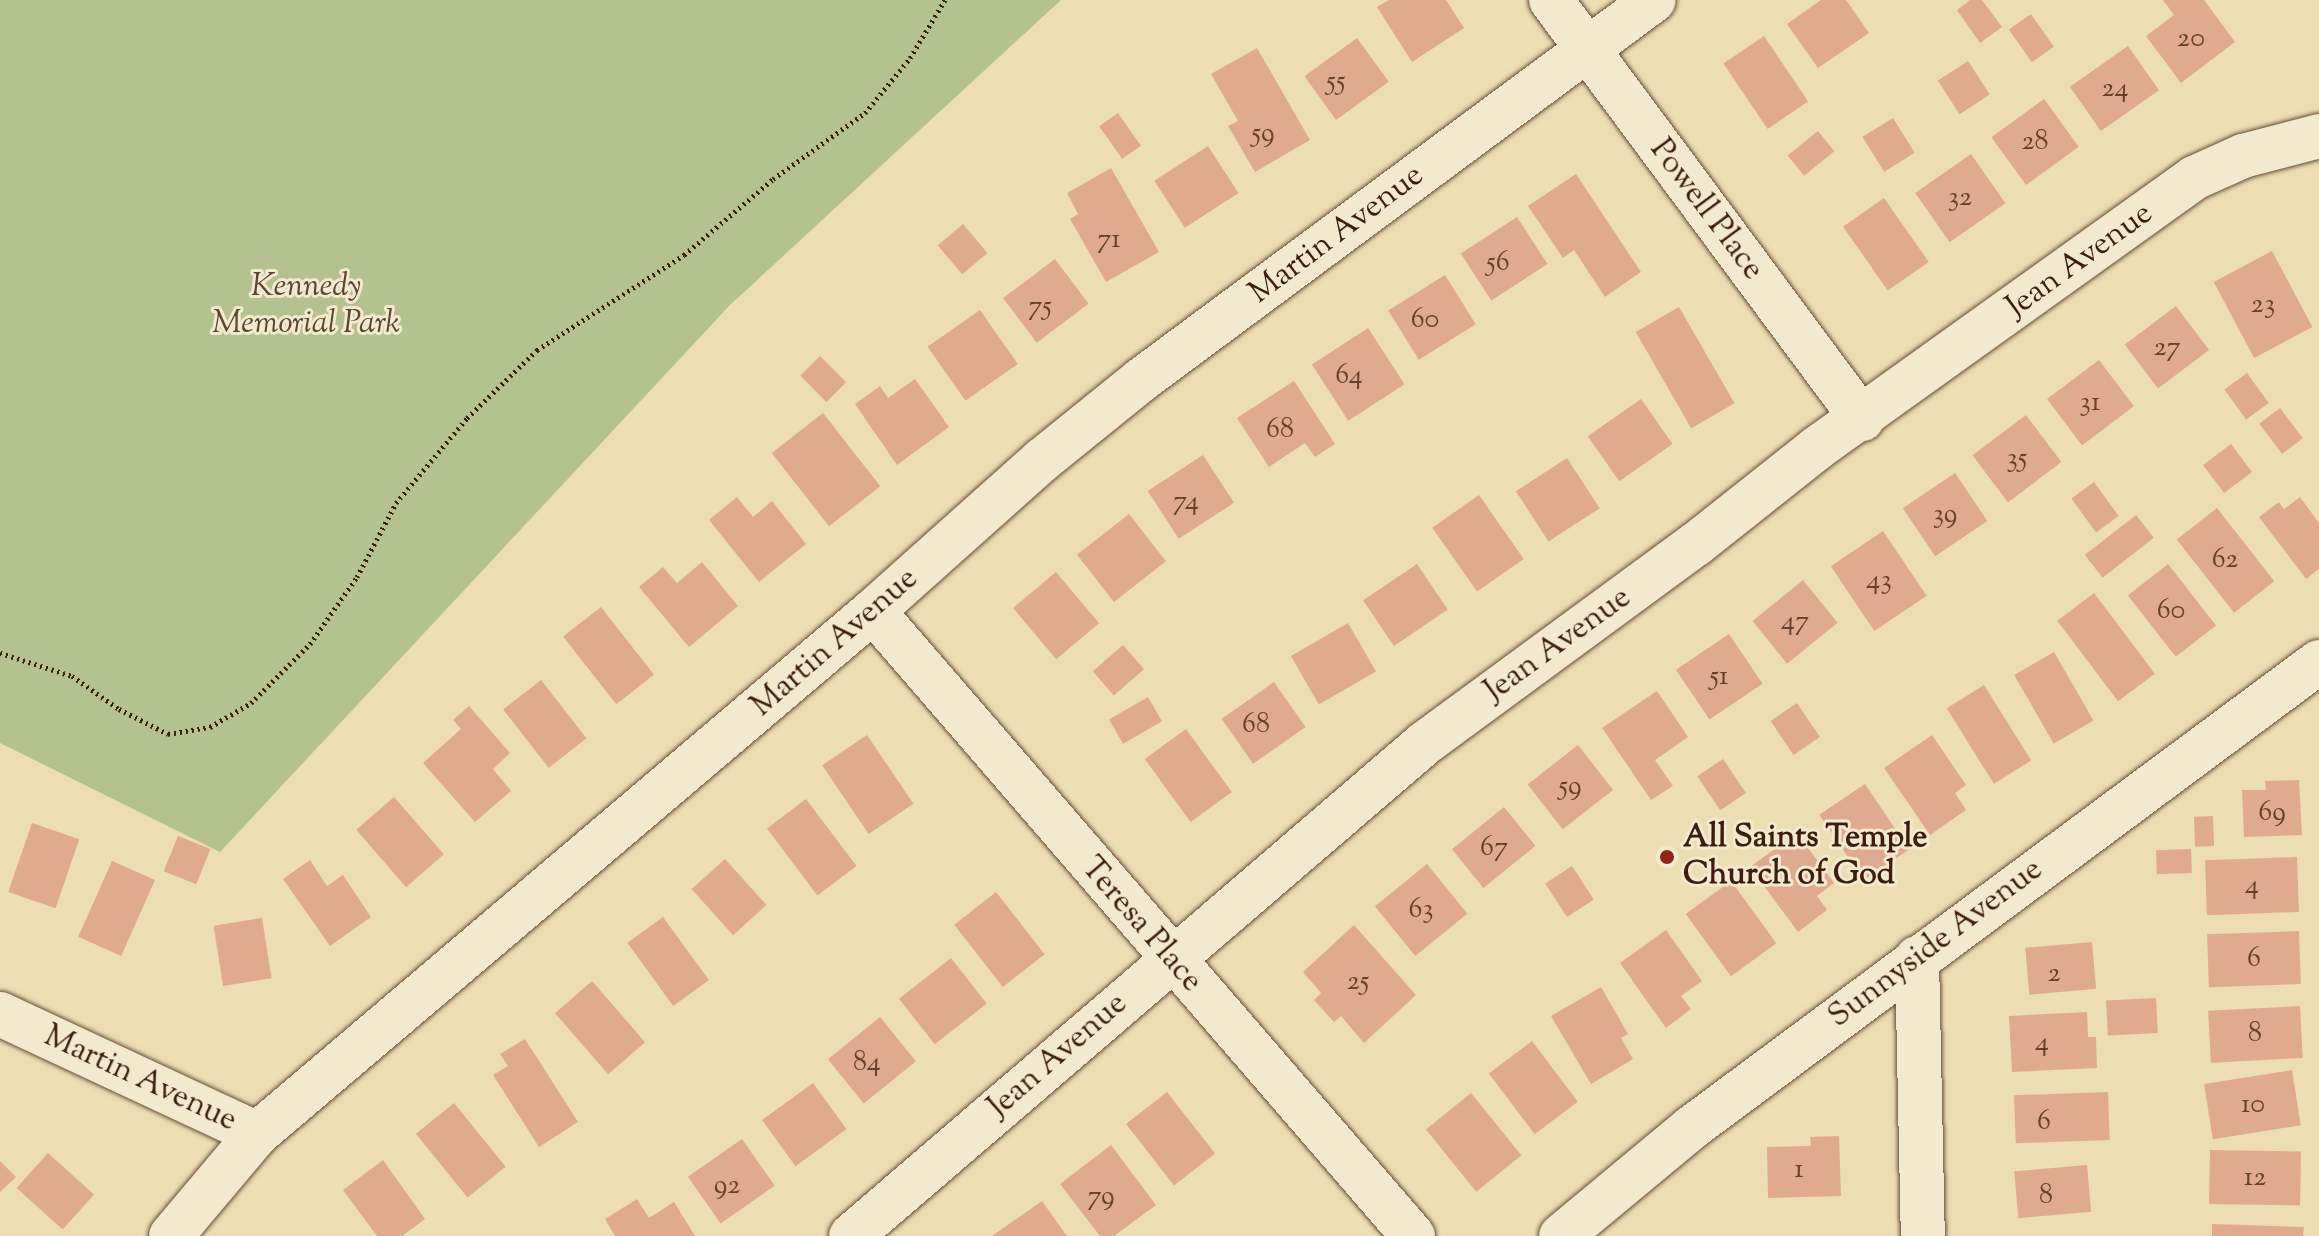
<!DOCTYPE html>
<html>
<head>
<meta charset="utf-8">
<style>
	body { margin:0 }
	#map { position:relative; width:2319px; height:1236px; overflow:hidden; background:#edddb3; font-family:"Sorts Mill Goudy",serif }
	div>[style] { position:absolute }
	.green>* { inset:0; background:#b4c290 }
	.building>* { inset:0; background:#e0aa90; transform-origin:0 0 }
	.path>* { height:5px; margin-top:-2.5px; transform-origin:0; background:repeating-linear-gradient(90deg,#3d1d0e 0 2px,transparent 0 6px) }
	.roads { filter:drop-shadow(0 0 2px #694d37) drop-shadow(0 0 2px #694d37) }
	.minor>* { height:44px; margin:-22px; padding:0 22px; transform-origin:22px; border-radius:22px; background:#f3e9ce }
	.dots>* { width:22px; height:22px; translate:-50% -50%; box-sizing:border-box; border:4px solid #f3e9ce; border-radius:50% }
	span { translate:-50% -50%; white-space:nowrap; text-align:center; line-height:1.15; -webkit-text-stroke:6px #f3e9ce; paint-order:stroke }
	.number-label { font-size:28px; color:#66402e }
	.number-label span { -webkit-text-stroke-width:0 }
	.street-label { font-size:32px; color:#3d1d0e }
	.park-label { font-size:32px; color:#5b462e; font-style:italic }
	.poi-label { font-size:32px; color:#3d1d0e; font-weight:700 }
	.left { translate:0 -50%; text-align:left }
</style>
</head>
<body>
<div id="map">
	<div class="green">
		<div style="clip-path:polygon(0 0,1061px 0,730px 305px,220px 852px,0 743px)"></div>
	</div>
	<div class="building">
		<div style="clip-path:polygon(1389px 0,1446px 0,1464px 28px,1412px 62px,1377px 7px)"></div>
		<div style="clip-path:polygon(1821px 0,1846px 0,1869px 33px,1818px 68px,1787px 24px)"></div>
		<div style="clip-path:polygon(1970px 0,1982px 0,2002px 27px,1980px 43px,1957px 10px)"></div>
		<div style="clip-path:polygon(2163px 0,2204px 0,2235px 42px,2181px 83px,2146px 36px,2174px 15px)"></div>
		<div style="left:2031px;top:14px;width:40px;height:27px;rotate:55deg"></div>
		<div style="left:1764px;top:36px;width:79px;height:49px;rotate:56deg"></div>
		<div style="left:1357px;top:38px;width:54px;height:65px;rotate:54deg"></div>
		<div style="left:2128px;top:46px;width:54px;height:71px;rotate:55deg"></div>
		<div style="clip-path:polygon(1257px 48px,1310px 140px,1255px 172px,1228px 126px,1238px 121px,1211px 74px)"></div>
		<div style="left:1968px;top:61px;width:40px;height:36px;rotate:57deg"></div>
		<div style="left:2044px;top:99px;width:59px;height:65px;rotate:54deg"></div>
		<div style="left:1118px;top:113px;width:40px;height:23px;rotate:55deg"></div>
		<div style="left:1893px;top:118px;width:41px;height:36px;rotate:58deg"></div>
		<div style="left:1818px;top:131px;width:26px;height:39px;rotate:51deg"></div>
		<div style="left:1208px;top:146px;width:56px;height:64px;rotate:57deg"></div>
		<div style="left:1971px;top:154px;width:60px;height:68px;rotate:55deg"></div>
		<div style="clip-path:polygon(1111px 168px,1159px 252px,1106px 282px,1070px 219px,1078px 214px,1067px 193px)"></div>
		<div style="clip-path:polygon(1576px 174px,1641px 272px,1605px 297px,1574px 250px,1563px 258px,1528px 206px)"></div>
		<div style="left:1884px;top:198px;width:78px;height:50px;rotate:55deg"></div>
		<div style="left:1517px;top:217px;width:56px;height:67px;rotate:57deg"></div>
		<div style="left:963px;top:224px;width:38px;height:33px;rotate:50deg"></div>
		<div style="left:2272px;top:251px;width:86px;height:66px;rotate:62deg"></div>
		<div style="left:1055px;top:259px;width:56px;height:65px;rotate:53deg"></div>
		<div style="left:1445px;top:275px;width:58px;height:67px;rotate:58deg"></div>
		<div style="left:2176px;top:306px;width:55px;height:64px;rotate:53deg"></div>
		<div style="left:1679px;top:307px;width:111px;height:50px;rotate:60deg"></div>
		<div style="left:980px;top:310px;width:66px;height:64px;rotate:55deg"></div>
		<div style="left:1368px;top:328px;width:67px;height:67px;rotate:57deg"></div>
		<div style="left:820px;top:356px;width:37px;height:28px;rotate:45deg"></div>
		<div style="left:2099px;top:360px;width:58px;height:65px;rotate:53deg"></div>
		<div style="left:2247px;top:373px;width:37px;height:28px;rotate:54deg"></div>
		<div style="clip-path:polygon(915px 379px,949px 427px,897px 465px,855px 404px,880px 386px,888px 398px)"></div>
		<div style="clip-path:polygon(1294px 381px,1335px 444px,1315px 457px,1305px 443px,1269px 467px,1237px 418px)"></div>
		<div style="left:1641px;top:399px;width:55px;height:65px;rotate:55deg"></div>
		<div style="left:2280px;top:408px;width:38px;height:26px;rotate:53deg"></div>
		<div style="left:823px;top:413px;width:93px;height:65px;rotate:52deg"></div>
		<div style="left:2026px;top:415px;width:59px;height:67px;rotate:53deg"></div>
		<div style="left:2231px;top:444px;width:35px;height:35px;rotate:53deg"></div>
		<div style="left:1203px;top:455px;width:57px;height:66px;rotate:57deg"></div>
		<div style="left:1567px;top:458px;width:60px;height:61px;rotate:57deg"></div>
		<div style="left:1955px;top:473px;width:58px;height:63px;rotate:56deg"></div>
		<div style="left:2094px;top:482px;width:42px;height:28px;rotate:54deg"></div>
		<div style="left:1479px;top:495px;width:78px;height:57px;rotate:55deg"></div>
		<div style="clip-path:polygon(737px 497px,753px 517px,772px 501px,806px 544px,759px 582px,709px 520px)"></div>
		<div style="clip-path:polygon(2300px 497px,2319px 523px,2319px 569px,2306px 579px,2259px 517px,2279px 502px,2284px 509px)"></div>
		<div style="left:2217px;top:508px;width:93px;height:51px;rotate:52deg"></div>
		<div style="left:1129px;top:514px;width:60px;height:66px;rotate:52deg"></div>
		<div style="left:2136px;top:515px;width:29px;height:65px;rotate:52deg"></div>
		<div style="left:1883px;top:531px;width:78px;height:63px;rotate:56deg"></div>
		<div style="clip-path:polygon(702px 562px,738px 606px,689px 647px,639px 587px,663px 567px,677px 583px)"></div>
		<div style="left:1417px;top:564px;width:55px;height:65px;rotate:56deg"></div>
		<div style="left:2168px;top:564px;width:78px;height:51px;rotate:52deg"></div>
		<div style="left:1056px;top:572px;width:67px;height:56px;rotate:50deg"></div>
		<div style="left:1803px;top:580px;width:55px;height:65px;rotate:51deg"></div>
		<div style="left:2094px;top:593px;width:101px;height:46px;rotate:53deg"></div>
		<div style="left:601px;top:607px;width:86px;height:48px;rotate:52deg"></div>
		<div style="left:1348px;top:623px;width:56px;height:66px;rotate:60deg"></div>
		<div style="left:1729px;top:634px;width:60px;height:64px;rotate:56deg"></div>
		<div style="left:1123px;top:645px;width:32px;height:40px;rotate:49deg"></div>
		<div style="left:2054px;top:652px;width:79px;height:46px;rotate:60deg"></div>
		<div style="left:541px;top:680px;width:74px;height:48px;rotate:52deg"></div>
		<div style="left:1274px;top:682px;width:55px;height:64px;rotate:55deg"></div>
		<div style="left:1984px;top:685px;width:89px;height:44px;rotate:58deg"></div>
		<div style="clip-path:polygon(1657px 691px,1688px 737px,1655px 760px,1673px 786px,1651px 800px,1602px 728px)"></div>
		<div style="left:1148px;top:697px;width:28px;height:45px;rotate:60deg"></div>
		<div style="left:1797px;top:703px;width:41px;height:32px;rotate:56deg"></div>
		<div style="clip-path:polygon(469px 706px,510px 753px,493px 769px,511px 791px,475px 822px,423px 763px,461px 729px,453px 720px)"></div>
		<div style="left:1186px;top:729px;width:78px;height:51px;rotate:54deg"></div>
		<div style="left:867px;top:735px;width:83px;height:54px;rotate:56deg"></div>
		<div style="clip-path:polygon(1932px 735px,1966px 785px,1955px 793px,1966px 810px,1930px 835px,1884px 768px)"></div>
		<div style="left:1578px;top:745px;width:57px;height:64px;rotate:52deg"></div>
		<div style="left:1723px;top:759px;width:41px;height:31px;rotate:56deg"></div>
		<div style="clip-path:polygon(2299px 780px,2302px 835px,2244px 837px,2242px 790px,2266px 790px,2265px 781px)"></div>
		<div style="left:1865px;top:784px;width:79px;height:55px;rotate:56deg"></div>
		<div style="left:394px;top:797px;width:76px;height:50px;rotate:49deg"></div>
		<div style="left:806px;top:799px;width:84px;height:49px;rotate:53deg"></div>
		<div style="left:1504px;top:807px;width:50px;height:67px;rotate:51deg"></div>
		<div style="left:2213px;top:816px;width:30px;height:19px;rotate:88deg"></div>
		<div style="left:32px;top:823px;width:50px;height:73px;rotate:19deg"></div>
		<div style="clip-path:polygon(1797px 833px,1834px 883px,1817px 896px,1827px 910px,1798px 932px,1750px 867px)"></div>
		<div style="left:178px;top:836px;width:35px;height:38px;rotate:22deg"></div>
		<div style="left:2191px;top:849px;width:24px;height:35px;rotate:88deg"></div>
		<div style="left:2297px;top:857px;width:55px;height:92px;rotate:88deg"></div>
		<div style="left:725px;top:859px;width:62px;height:45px;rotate:48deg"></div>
		<div style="clip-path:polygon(310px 860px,327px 886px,343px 875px,371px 917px,330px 946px,283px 879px)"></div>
		<div style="left:112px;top:861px;width:47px;height:83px;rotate:24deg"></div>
		<div style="left:1427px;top:864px;width:64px;height:67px;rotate:51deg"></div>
		<div style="left:1572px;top:866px;width:40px;height:32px;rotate:57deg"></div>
		<div style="left:1731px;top:881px;width:77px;height:56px;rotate:54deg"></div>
		<div style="left:996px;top:892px;width:79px;height:53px;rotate:52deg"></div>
		<div style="left:663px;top:917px;width:78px;height:44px;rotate:54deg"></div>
		<div style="left:262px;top:918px;width:61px;height:49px;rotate:81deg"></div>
		<div style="clip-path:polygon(1354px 925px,1416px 995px,1364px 1043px,1341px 1016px,1334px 1022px,1314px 1000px,1321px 993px,1303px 972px)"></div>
		<div style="clip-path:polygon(1666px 930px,1702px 981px,1681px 996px,1691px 1009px,1666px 1028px,1620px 963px)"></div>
		<div style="left:2299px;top:931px;width:53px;height:92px;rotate:88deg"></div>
		<div style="left:2092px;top:942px;width:47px;height:67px;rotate:85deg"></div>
		<div style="left:951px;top:958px;width:58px;height:66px;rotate:52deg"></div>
		<div style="left:592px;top:981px;width:81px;height:49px;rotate:49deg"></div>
		<div style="clip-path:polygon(1601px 987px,1628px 1034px,1621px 1038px,1633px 1059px,1591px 1084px,1551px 1016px)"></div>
		<div style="left:2156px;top:998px;width:35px;height:50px;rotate:87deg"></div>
		<div style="left:2300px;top:1006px;width:52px;height:92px;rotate:87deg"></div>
		<div style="clip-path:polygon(2087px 1012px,2088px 1037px,2096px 1037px,2097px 1068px,2012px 1072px,2009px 1016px)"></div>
		<div style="left:880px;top:1017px;width:57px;height:67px;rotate:51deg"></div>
		<div style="clip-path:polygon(525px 1039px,578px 1122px,539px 1147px,493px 1075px,508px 1066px,500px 1054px)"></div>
		<div style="left:1532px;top:1041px;width:76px;height:54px;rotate:53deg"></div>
		<div style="left:2292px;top:1070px;width:56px;height:89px;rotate:81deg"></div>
		<div style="left:813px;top:1083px;width:57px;height:63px;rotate:54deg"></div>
		<div style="left:1167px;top:1092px;width:78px;height:52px;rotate:52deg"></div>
		<div style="left:2108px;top:1092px;width:48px;height:94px;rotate:88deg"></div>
		<div style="left:1471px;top:1093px;width:80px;height:58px;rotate:51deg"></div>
		<div style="left:454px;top:1103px;width:82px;height:49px;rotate:51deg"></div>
		<div style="clip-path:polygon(1839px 1136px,1841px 1196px,1768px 1198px,1767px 1147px,1811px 1146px,1810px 1137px)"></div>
		<div style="left:742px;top:1139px;width:57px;height:66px;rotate:55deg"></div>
		<div style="clip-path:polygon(1111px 1145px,1156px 1205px,1114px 1236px,1100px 1236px,1060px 1184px)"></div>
		<div style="left:2210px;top:1150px;width:91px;height:54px;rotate:1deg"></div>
		<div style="left:48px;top:1153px;width:62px;height:47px;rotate:42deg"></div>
		<div style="clip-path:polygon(383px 1160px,425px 1219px,402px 1236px,377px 1236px,343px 1190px)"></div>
		<div style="clip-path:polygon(0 1161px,16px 1177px,0 1192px)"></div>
		<div style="left:2087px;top:1165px;width:47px;height:73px;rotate:85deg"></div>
		<div style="clip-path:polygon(637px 1199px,649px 1218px,674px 1202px,695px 1236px,615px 1236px,605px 1219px)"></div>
		<div style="clip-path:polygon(1042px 1201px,1067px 1236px,992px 1236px)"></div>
		<div style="clip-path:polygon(2212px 1224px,2304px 1227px,2303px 1236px,2212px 1236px)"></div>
	</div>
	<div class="path">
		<div style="left:0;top:653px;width:76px;rotate:17.7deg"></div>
		<div style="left:72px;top:676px;width:57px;rotate:35.1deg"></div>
		<div style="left:119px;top:709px;width:55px;rotate:27deg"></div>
		<div style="left:168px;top:734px;width:43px;rotate:-9.5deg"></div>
		<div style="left:210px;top:727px;width:48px;rotate:-30.3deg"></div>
		<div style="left:251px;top:703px;width:83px;rotate:-45deg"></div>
		<div style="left:310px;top:644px;width:82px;rotate:-55deg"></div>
		<div style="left:357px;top:577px;width:84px;rotate:-62.2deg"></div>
		<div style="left:396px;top:503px;width:111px;rotate:-50.1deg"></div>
		<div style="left:467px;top:418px;width:98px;rotate:-44.2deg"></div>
		<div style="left:537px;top:350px;width:175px;rotate:-32.9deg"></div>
		<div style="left:684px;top:255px;width:117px;rotate:-40.5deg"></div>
		<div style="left:773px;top:179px;width:113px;rotate:-35.7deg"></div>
		<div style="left:865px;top:113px;width:71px;rotate:-50.7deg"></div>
		<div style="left:910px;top:58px;width:68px;rotate:-58.9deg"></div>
	</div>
	<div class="roads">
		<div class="minor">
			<div style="left:1551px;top:0;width:522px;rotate:53.42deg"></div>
			<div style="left:873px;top:611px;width:826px;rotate:49.17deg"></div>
			<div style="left:1917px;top:958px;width:278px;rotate:88.8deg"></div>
			<div style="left:0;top:1014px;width:284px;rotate:25deg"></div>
			<div style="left:171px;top:1236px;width:133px;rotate:-49.9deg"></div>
			<div style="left:257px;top:1134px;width:808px;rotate:-40.33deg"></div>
			<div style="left:873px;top:611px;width:227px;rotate:-41.8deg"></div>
			<div style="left:1042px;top:460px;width:127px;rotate:-38.9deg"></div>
			<div style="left:1141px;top:380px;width:638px;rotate:-36.53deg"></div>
			<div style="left:851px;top:1236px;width:757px;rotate:-40.66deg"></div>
			<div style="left:1425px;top:743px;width:336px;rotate:-36.3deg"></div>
			<div style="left:1696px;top:544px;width:154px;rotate:-38.4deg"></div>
			<div style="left:1817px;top:448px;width:464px;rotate:-35.6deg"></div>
			<div style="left:2194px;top:178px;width:54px;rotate:-24.2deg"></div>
			<div style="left:2243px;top:156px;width:79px;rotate:-14.7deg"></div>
			<div style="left:1561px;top:1236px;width:169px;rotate:-39.7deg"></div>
			<div style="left:1691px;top:1128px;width:782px;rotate:-36.58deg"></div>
		</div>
	</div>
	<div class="dots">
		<div style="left:1667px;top:857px;background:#8f2418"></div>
	</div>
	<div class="number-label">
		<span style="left:2191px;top:39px">20</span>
		<span style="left:1336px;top:82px">55</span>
		<span style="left:2115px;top:89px">24</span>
		<span style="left:1263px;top:134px">59</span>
		<span style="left:2035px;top:142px">28</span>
		<span style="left:1960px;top:198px">32</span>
		<span style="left:1109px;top:240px">71</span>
		<span style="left:1498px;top:263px">56</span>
		<span style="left:2263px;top:305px">23</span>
		<span style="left:1040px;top:307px">75</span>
		<span style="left:1425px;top:320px">60</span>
		<span style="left:2167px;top:348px">27</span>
		<span style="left:1349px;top:376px">64</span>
		<span style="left:2090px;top:403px">31</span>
		<span style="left:1280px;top:430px">68</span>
		<span style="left:2017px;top:459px">35</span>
		<span style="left:1186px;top:502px">74</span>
		<span style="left:1945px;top:515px">39</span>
		<span style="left:2225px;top:560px">62</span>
		<span style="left:1879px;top:581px">43</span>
		<span style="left:2171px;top:611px">60</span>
		<span style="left:1795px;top:622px">47</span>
		<span style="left:1719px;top:677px">51</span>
		<span style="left:1256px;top:725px">68</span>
		<span style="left:1570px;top:787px">59</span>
		<span style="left:2272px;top:813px">69</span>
		<span style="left:1494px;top:848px">67</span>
		<span style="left:2252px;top:886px">4</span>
		<span style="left:1421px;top:910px">63</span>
		<span style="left:2254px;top:959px">6</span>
		<span style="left:2054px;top:974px">2</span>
		<span style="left:1358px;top:982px">25</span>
		<span style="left:2255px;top:1034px">8</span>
		<span style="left:2042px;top:1043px">4</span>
		<span style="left:867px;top:1063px">84</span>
		<span style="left:2253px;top:1105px">10</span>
		<span style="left:2044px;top:1122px">6</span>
		<span style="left:1799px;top:1170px">1</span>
		<span style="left:2255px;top:1178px">12</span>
		<span style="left:727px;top:1186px">92</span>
		<span style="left:2046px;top:1196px">8</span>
		<span style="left:1101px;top:1197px">79</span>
	</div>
	<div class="street-label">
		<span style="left:1706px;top:210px;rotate:53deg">Powell Place</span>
		<span style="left:1337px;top:235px;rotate:-37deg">Martin Avenue</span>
		<span style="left:2080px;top:261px;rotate:-36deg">Jean Avenue</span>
		<span style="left:835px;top:643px;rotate:-41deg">Martin Avenue</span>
		<span style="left:1558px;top:645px;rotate:-36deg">Jean Avenue</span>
		<span style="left:1141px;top:925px;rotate:49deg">Teresa Place</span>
		<span style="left:1936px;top:944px;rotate:-37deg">Sunnyside Avenue</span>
		<span style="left:1058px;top:1056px;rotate:-41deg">Jean Avenue</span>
		<span style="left:140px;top:1079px;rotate:25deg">Martin Avenue</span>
	</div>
	<div class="park-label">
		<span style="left:306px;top:306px">Kennedy<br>Memorial Park</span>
	</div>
	<div class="poi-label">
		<span class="left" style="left:1683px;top:857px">All Saints Temple<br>Church of God</span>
	</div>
</div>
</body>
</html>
